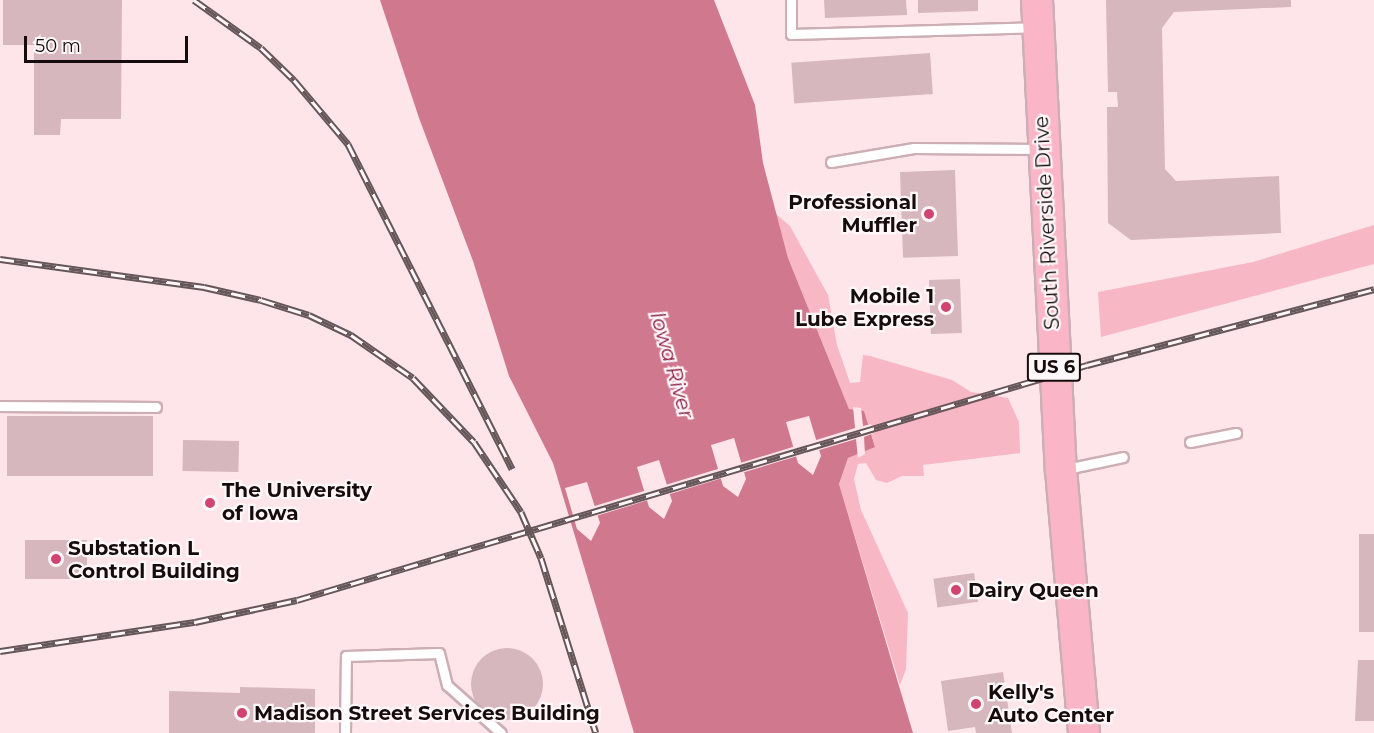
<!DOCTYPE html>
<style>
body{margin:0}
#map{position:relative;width:1374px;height:733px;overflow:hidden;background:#fee5ea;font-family:Montserrat,sans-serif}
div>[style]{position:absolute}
.green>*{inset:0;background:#f8b7c5}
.water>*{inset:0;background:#d0788e}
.pier>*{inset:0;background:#fee5ea;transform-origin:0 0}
.building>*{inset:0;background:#d5b7bd;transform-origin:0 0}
.round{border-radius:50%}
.roads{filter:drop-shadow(2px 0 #ccaeb4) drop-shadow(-2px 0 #ccaeb4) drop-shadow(0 2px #ccaeb4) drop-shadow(0 -2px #ccaeb4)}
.lane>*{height:9px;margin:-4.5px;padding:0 4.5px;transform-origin:4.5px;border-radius:4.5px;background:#fff}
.primary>*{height:30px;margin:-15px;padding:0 15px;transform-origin:15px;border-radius:15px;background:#fab5c7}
.rail>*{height:7px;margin-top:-3.5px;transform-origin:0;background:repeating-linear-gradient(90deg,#fef7f9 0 14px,#655659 0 28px);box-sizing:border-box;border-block:2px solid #655659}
.dots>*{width:16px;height:16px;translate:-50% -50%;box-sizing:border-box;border:3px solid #fef7f9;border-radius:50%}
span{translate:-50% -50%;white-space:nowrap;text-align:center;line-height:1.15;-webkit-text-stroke:4.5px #fef7f9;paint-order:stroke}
.shield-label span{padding:2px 4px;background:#fef7f9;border:2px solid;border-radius:4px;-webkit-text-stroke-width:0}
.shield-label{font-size:18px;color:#160c0e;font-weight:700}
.poi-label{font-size:20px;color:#160c0e;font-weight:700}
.right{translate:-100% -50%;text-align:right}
.left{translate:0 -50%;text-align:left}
.street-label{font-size:20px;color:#160c0e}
.water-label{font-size:21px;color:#8b2247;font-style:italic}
.scale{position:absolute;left:24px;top:36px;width:164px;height:27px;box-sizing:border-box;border:3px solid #160c0e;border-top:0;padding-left:8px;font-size:18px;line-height:21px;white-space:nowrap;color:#160c0e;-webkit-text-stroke:4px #fef7f9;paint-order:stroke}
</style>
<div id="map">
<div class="green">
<div style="clip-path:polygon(776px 214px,790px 226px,828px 295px,837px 345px,850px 383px,860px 382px,863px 355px,870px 356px,952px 380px,971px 392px,1008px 398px,1019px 422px,1020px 453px,923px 465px,924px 476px,902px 476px,887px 483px,876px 480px,866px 463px,858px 464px,854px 479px,861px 510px,908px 613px,906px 669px,900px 685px,839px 484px,848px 458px,875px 446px,864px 412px,849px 409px,788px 258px)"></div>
<div style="clip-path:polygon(1374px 225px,1374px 264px,1101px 337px,1098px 292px,1253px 262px)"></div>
</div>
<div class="water">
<div style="clip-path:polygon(evenodd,380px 0,714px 0,755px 105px,763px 163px,788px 258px,849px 409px,864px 411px,875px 447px,848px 458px,839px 484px,913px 733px,634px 733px,553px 463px,509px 376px,473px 261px,419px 118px,380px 0,809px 416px,821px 456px,813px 475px,798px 463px,786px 422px,809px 416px,380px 0,734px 438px,746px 479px,738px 497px,723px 486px,711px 445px,734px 438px,380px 0,659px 460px,672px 501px,664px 519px,649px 507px,637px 467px,659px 460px,380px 0,587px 482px,600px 523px,591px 541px,577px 529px,565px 488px,587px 482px)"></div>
</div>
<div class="pier">
<div style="clip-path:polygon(853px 407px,861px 408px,863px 426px,871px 424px,874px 433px,864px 437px,865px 454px,858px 458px,856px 439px,816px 451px,813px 441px,855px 428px)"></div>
<div style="left:796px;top:446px;width:10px;height:60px;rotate:73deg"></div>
<div style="left:721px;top:468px;width:10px;height:59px;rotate:73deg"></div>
<div style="left:647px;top:490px;width:10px;height:58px;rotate:73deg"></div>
</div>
<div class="building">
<div style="clip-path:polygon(3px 0,122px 0,121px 119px,61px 119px,60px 135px,34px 135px,34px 45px,3px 45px)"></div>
<div style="clip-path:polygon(824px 0,906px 0,907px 15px,825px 18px)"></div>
<div style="clip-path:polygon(918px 0,978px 0,978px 11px,918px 13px)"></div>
<div style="clip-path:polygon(1106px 0,1291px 0,1291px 7px,1174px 12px,1162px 28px,1165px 169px,1176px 181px,1279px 176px,1281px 233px,1131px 240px,1108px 223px,1107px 107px,1118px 107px,1117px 92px,1108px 92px)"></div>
<div style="left:930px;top:53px;width:41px;height:139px;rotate:86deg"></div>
<div style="left:955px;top:170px;width:86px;height:55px;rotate:88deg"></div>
<div style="left:960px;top:279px;width:54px;height:31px;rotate:88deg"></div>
<div style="left:7px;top:416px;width:146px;height:60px"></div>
<div style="left:183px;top:440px;width:56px;height:31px;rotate:1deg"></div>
<div style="left:1359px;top:534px;width:15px;height:98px"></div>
<div style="left:25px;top:540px;width:62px;height:39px"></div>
<div style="left:974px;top:573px;width:29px;height:41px;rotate:82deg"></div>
<div class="round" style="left:471px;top:648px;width:72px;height:72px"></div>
<div style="clip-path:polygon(1358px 660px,1374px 660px,1374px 721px,1355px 721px)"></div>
<div style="clip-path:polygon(1003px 672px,1012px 733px,976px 733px,975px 727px,948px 731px,941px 681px)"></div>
<div style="clip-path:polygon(240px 687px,315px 689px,315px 733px,169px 733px,169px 691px,240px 693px)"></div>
</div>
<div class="roads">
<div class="lane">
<div style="left:791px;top:0;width:34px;rotate:90deg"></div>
<div style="left:791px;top:34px;width:245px;rotate:-1.6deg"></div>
<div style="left:831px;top:162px;width:84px;rotate:-9.6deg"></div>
<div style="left:914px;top:148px;width:126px;rotate:0.5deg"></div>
<div style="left:0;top:406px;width:156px;rotate:0.4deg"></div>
<div style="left:1190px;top:442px;width:47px;rotate:-11.1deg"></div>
<div style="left:1066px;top:469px;width:58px;rotate:-11.9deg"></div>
<div style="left:345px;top:733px;width:77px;rotate:-89.3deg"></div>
<div style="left:346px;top:656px;width:93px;rotate:-1.8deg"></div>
<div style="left:439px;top:653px;width:33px;rotate:76deg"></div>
<div style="left:447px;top:685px;width:72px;rotate:41.6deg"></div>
</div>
<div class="primary">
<div style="left:1037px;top:0;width:471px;rotate:87.1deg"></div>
<div style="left:1061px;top:470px;width:264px;rotate:85deg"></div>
</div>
</div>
<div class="rail">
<div style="left:194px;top:0;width:82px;rotate:35.6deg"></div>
<div style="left:261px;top:48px;width:46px;rotate:44.1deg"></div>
<div style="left:294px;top:80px;width:84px;rotate:49.8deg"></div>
<div style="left:348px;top:144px;width:364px;rotate:63.2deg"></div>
<div style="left:0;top:259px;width:206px;rotate:7.8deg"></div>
<div style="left:204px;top:287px;width:58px;rotate:12.8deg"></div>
<div style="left:261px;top:300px;width:50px;rotate:17.4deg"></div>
<div style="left:309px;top:315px;width:47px;rotate:25.5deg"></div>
<div style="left:351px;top:335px;width:75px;rotate:34.7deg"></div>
<div style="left:413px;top:378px;width:88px;rotate:46.4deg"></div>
<div style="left:474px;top:442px;width:84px;rotate:56.1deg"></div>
<div style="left:521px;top:512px;width:50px;rotate:66.5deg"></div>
<div style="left:541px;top:558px;width:183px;rotate:72.6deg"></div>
<div style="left:0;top:651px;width:197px;rotate:-8.5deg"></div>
<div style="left:195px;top:622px;width:104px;rotate:-12.2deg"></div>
<div style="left:297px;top:600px;width:824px;rotate:-16.57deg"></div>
<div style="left:1087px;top:365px;width:297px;rotate:-14.8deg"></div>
</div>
<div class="dots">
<div style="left:929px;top:214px;background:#d14472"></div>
<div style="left:946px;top:307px;background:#d14472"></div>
<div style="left:210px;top:503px;background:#d14472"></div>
<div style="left:56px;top:559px;background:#d14472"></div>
<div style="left:956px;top:590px;background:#d14472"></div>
<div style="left:976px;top:704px;background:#d14472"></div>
<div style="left:242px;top:713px;background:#d14472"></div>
</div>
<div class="shield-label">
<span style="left:1054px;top:367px">US 6</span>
</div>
<div class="poi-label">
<span class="right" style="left:917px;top:214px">Professional<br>Muffler</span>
<span class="right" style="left:934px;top:308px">Mobile 1<br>Lube Express</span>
<span class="left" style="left:222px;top:502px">The University<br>of Iowa</span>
<span class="left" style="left:68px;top:560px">Substation L<br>Control Building</span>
<span class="left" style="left:968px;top:590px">Dairy Queen</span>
<span class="left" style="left:988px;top:704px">Kelly's<br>Auto Center</span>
<span class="left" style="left:254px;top:713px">Madison Street Services Building</span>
</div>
<div class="street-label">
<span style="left:1047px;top:223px;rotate:-93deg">South Riverside Drive</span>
</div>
<div class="water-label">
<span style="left:672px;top:365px;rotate:74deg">Iowa River</span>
</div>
<div class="scale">50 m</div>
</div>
